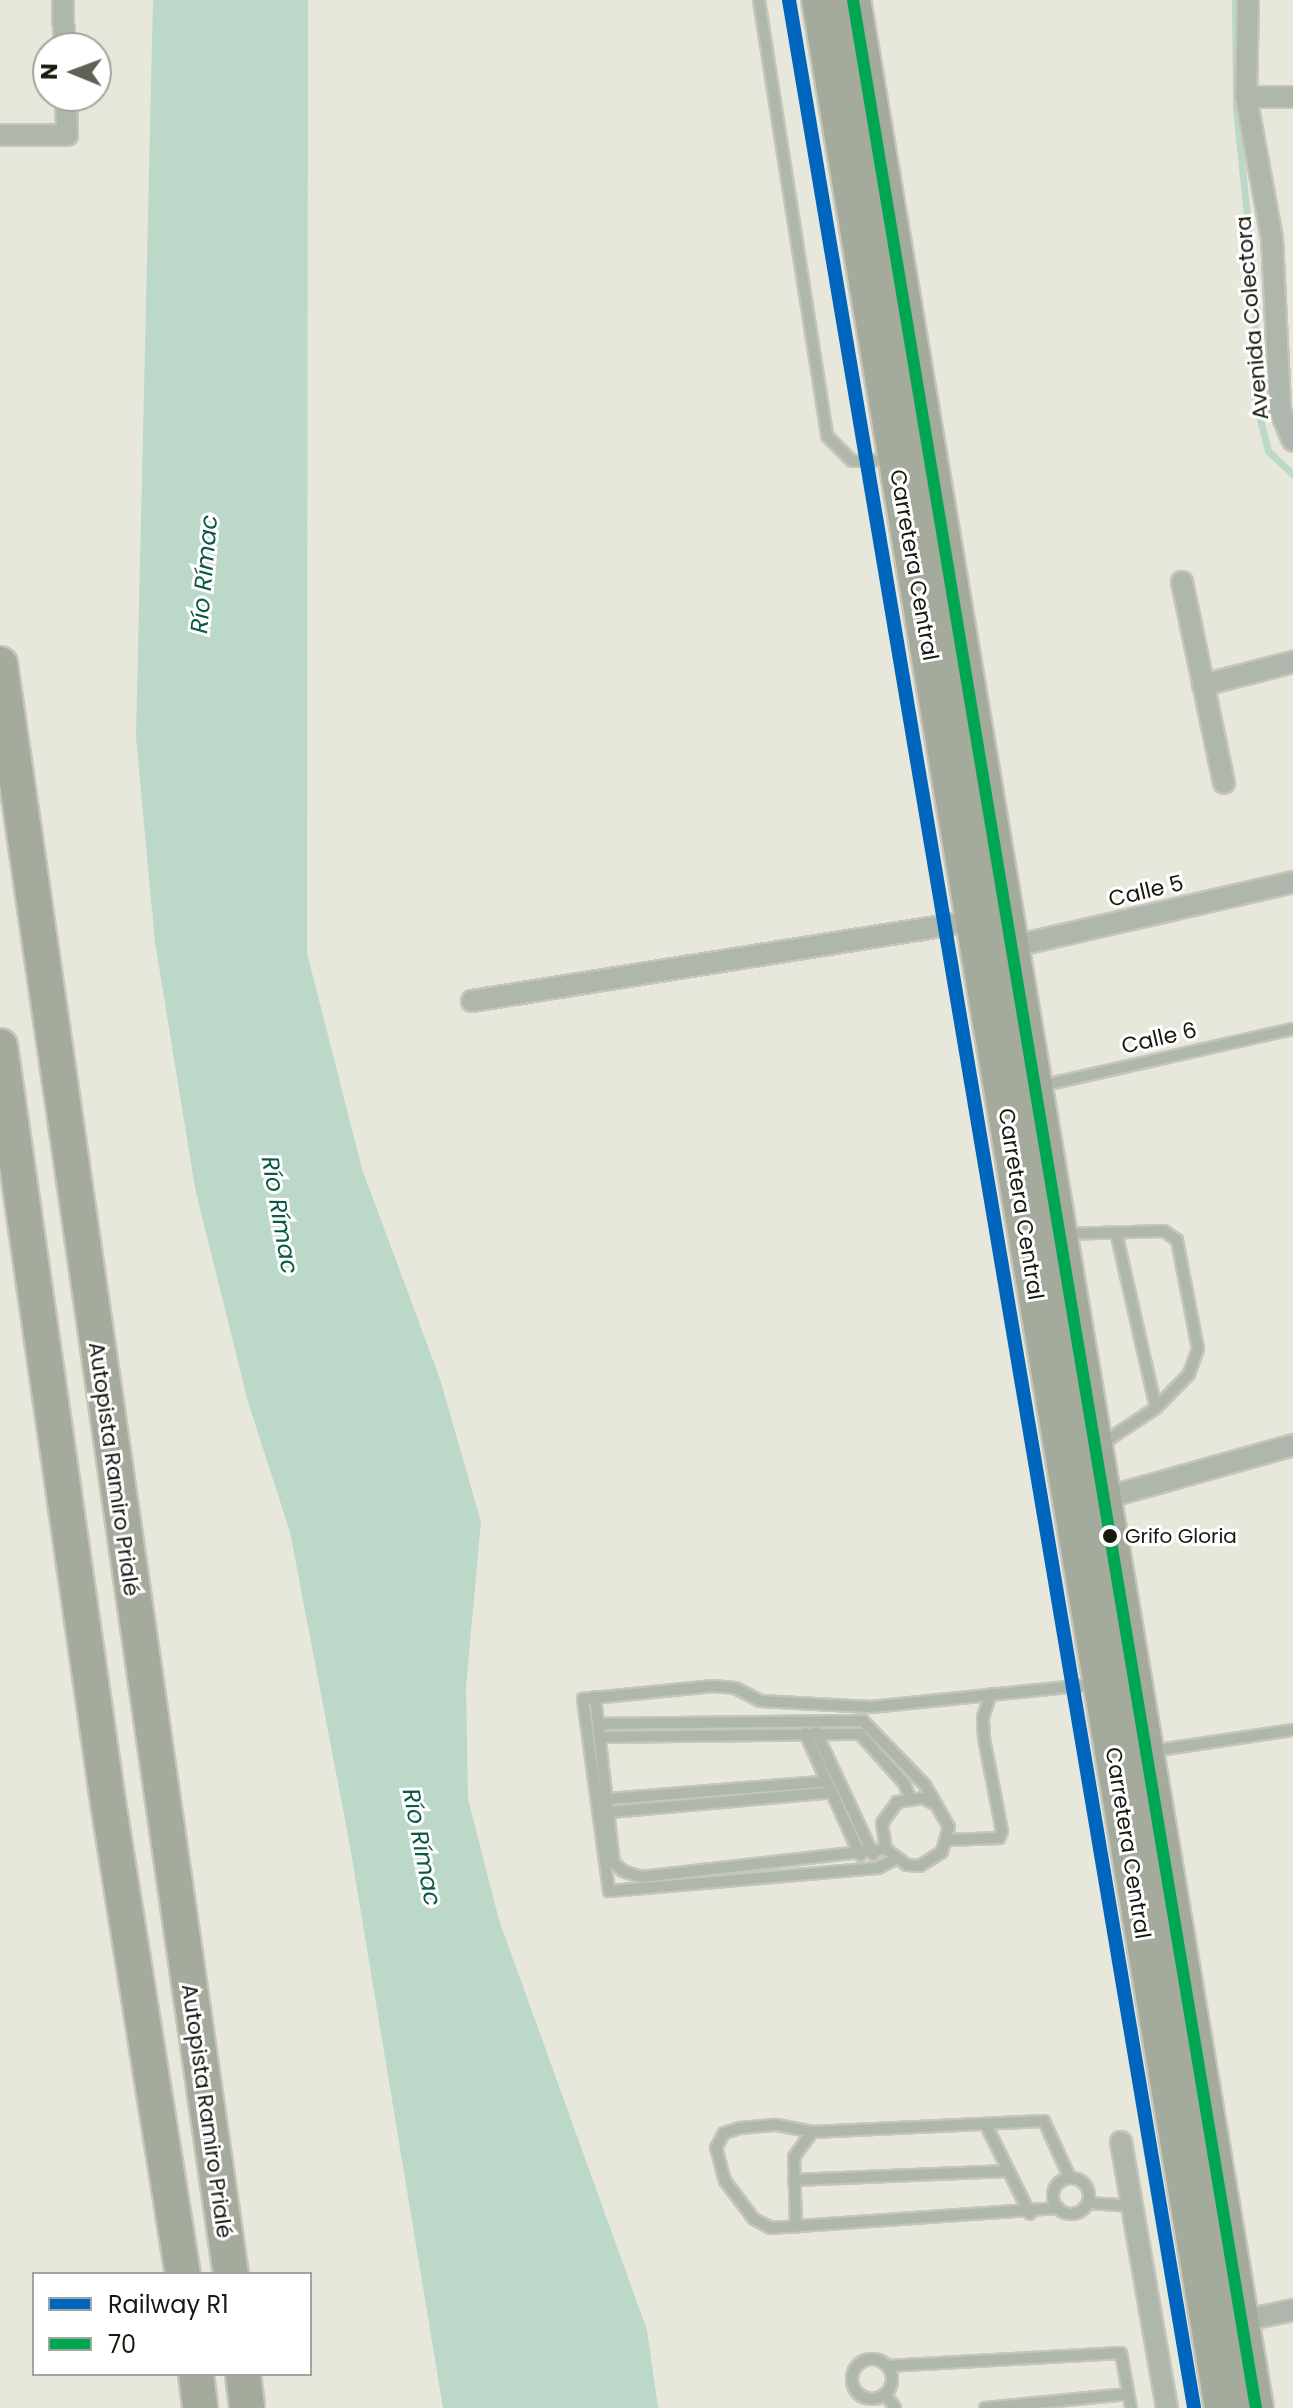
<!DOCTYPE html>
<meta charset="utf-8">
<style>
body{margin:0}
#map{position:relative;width:1293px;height:2408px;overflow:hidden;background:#e8e7db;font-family:Poppins,sans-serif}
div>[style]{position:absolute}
.water>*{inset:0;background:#bbd8c9}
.stream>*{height:7px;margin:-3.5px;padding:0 3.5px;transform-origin:3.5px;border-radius:3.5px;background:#bbd8c9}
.roads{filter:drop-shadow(2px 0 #c6c5bb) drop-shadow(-2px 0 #c6c5bb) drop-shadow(0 2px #c6c5bb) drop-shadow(0 -2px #c6c5bb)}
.service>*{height:10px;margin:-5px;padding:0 5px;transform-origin:5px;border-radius:5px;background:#afb6ab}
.service>.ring{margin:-5px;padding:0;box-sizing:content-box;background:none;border:10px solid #afb6ab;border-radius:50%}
.minor>*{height:20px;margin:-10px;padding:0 10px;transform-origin:10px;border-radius:10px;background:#afb6ab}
.trunk>*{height:34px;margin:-17px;padding:0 17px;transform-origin:17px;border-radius:17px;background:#a4aa9c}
.bus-1>*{height:12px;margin:-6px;padding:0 6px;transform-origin:6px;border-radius:6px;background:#00a651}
.rail-1>*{height:14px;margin:-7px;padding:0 7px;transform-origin:7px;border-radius:7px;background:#0065bd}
.dots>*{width:22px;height:22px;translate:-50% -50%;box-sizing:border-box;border:4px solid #fff;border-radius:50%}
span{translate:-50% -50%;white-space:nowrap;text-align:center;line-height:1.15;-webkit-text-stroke:6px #fff;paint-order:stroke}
.bus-label{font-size:20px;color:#18180f}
.left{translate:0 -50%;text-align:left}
.street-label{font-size:22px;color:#18180f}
.water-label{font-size:24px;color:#0b5a45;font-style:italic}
.legend{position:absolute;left:32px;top:2272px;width:280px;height:104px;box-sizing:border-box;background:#fff;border:2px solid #a3a39f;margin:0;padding:10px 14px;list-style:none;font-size:24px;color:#18180f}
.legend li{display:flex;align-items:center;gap:16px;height:40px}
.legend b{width:40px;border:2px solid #a3a39f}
.north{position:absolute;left:32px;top:32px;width:80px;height:80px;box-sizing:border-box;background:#fff;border:2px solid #a3a39f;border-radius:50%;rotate:271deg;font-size:22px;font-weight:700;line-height:32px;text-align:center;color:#18180f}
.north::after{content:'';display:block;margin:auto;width:28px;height:36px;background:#616056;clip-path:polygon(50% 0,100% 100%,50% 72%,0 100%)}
</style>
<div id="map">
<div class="water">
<div style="clip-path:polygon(153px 0,308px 0,307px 953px,362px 1169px,440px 1379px,481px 1522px,466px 1687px,468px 1799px,499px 1920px,647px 2330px,658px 2408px,443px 2408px,350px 1846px,290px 1532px,248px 1402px,195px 1188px,155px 942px,136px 737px)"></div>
</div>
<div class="stream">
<div style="left:1235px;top:0;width:109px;rotate:89.5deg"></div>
<div style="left:1236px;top:109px;width:193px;rotate:84.1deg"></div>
<div style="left:1256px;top:301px;width:90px;rotate:91.9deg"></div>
<div style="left:1253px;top:391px;width:62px;rotate:76deg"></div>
<div style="left:1268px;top:451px;width:34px;rotate:43deg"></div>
</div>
<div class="roads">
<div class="service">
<div style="left:759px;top:0;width:441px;rotate:81.1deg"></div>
<div style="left:827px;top:436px;width:35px;rotate:45deg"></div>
<div style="left:852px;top:461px;width:41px;rotate:-1.4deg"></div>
<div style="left:1040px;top:1086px;width:259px;rotate:-12.7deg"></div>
<div style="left:1116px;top:1232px;width:180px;rotate:77.2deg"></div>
<div style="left:1064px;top:1234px;width:100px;rotate:-1.7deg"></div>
<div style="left:1164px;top:1231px;width:16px;rotate:35deg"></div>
<div style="left:1177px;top:1240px;width:111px;rotate:79.1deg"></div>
<div style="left:1198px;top:1349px;width:27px;rotate:110deg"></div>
<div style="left:1189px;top:1374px;width:47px;rotate:134.1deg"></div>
<div style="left:1156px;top:1408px;width:67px;rotate:146.5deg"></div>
<div style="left:595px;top:1697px;width:167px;rotate:83.5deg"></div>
<div style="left:614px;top:1863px;width:12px;rotate:42deg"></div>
<div style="left:623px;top:1871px;width:20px;rotate:18deg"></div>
<div style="left:642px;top:1877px;width:246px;rotate:-6.5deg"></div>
<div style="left:599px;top:1724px;width:264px;rotate:-0.7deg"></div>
<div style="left:863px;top:1721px;width:89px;rotate:45.9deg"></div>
<div style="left:925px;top:1785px;width:48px;rotate:60.3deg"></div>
<div style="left:949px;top:1827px;width:26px;rotate:106deg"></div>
<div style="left:942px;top:1852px;width:26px;rotate:148deg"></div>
<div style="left:920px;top:1866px;width:13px;rotate:-176deg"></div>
<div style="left:907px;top:1865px;width:26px;rotate:-143deg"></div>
<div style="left:886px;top:1849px;width:26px;rotate:-99deg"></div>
<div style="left:882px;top:1823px;width:26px;rotate:-54deg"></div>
<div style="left:897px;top:1802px;width:26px;rotate:-9deg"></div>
<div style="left:923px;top:1798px;width:13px;rotate:27deg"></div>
<div style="left:816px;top:1732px;width:135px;rotate:65deg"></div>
<div style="left:805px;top:1733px;width:134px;rotate:65.7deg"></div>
<div style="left:600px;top:1737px;width:260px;rotate:-0.7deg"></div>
<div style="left:860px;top:1734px;width:66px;rotate:48.1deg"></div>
<div style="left:904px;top:1783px;width:16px;rotate:68deg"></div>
<div style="left:1152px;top:1751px;width:143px;rotate:-8.5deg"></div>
<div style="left:608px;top:1799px;width:213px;rotate:-4.6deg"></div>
<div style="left:820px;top:1782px;width:7px;rotate:-45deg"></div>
<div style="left:610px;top:1812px;width:223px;rotate:-5.1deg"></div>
<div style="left:948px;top:1840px;width:51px;rotate:-2.2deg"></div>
<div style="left:999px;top:1838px;width:8px;rotate:-67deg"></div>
<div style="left:1002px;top:1831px;width:95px;rotate:-101deg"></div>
<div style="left:984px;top:1738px;width:21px;rotate:-93deg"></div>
<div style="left:983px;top:1717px;width:24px;rotate:-71deg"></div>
<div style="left:895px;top:1859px;width:19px;rotate:152deg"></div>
<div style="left:878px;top:1868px;width:270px;rotate:175.1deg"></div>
<div style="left:609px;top:1891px;width:194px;rotate:-97.7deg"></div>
<div style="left:583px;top:1699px;width:131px;rotate:-5.7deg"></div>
<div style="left:713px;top:1686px;width:22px;rotate:5deg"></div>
<div style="left:735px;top:1688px;width:28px;rotate:27deg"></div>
<div style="left:760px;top:1701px;width:111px;rotate:3.1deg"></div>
<div style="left:871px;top:1707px;width:226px;rotate:-5.8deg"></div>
<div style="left:986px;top:2125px;width:99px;rotate:63.7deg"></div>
<div class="ring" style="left:1053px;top:2178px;width:26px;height:26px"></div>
<div style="left:794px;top:2180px;width:214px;rotate:-2.4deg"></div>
<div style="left:1088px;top:2203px;width:44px;rotate:3.9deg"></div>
<div style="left:1058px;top:2208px;width:288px;rotate:176deg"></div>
<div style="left:771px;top:2228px;width:19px;rotate:-152deg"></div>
<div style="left:754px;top:2219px;width:48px;rotate:-127.3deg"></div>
<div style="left:725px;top:2181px;width:34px;rotate:-105deg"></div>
<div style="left:716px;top:2148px;width:17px;rotate:-62deg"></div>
<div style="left:724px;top:2133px;width:17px;rotate:-17deg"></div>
<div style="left:740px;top:2128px;width:37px;rotate:-5deg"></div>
<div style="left:777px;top:2125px;width:36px;rotate:11deg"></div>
<div style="left:812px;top:2132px;width:232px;rotate:-2.7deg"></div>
<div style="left:1044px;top:2121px;width:63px;rotate:65.5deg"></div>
<div style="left:796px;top:2227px;width:70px;rotate:-91.6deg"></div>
<div style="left:794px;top:2157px;width:31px;rotate:-54deg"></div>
<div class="ring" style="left:852px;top:2359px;width:30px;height:30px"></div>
<div style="left:887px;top:2366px;width:234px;rotate:-3.2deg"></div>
<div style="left:1121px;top:2353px;width:56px;rotate:79.7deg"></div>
<div style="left:885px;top:2394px;width:17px;rotate:54deg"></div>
<div style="left:985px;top:2408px;width:144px;rotate:-5.6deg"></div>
</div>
<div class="minor">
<div style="left:63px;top:0;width:48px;rotate:88.8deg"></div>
<div style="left:1248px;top:0;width:97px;rotate:91.2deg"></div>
<div style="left:1246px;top:97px;width:143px;rotate:79.6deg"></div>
<div style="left:1272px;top:238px;width:172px;rotate:87.3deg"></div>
<div style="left:1280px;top:410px;width:33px;rotate:67deg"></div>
<div style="left:1246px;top:97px;width:47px"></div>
<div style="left:0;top:135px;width:67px"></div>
<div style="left:67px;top:135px;width:39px;rotate:-91deg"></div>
<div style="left:1182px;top:582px;width:205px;rotate:78.2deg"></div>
<div style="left:1203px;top:685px;width:93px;rotate:-14.3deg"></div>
<div style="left:1010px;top:947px;width:290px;rotate:-12.9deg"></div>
<div style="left:472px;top:1001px;width:507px;rotate:-9.07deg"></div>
<div style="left:1094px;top:1501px;width:207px;rotate:-15.7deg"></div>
<div style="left:1121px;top:2142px;width:270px;rotate:80.2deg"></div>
<div style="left:1241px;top:2321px;width:53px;rotate:-11.9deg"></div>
</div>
<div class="trunk">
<div style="left:819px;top:0;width:2441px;rotate:80.5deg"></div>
<div style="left:853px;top:0;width:2441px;rotate:80.5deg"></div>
<div style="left:0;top:664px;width:1626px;rotate:81.84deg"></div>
<div style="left:0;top:1046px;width:764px;rotate:81.87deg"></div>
<div style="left:108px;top:1802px;width:478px;rotate:81deg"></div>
<div style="left:196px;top:2374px;width:34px;rotate:83deg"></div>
<div style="left:243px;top:2374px;width:34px;rotate:83deg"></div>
</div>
</div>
<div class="bus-1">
<div style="left:853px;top:0;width:2441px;rotate:80.5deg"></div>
</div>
<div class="rail-1">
<div style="left:789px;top:0;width:2442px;rotate:80.45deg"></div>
</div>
<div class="dots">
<div style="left:1110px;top:1536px;background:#18180f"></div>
</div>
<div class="bus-label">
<span class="left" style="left:1125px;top:1536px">Grifo Gloria</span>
</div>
<div class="street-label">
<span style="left:1252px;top:318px;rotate:-95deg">Avenida Colectora</span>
<span style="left:914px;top:565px;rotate:80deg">Carretera Central</span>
<span style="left:1146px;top:891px;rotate:-13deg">Calle 5</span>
<span style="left:1159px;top:1038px;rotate:-13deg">Calle 6</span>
<span style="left:1021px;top:1204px;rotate:81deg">Carretera Central</span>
<span style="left:114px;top:1469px;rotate:82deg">Autopista Ramiro Prialé</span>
<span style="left:1128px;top:1843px;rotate:81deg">Carretera Central</span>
<span style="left:207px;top:2111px;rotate:82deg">Autopista Ramiro Prialé</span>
</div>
<div class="water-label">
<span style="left:204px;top:574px;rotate:-85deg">Río Rímac</span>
<span style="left:280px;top:1215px;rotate:80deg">Río Rímac</span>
<span style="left:422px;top:1847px;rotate:79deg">Río Rímac</span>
</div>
<ul class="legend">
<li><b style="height:10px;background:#0065bd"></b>Railway R1</li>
<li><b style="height:10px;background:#00a651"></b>70</li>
</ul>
<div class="north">N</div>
</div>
